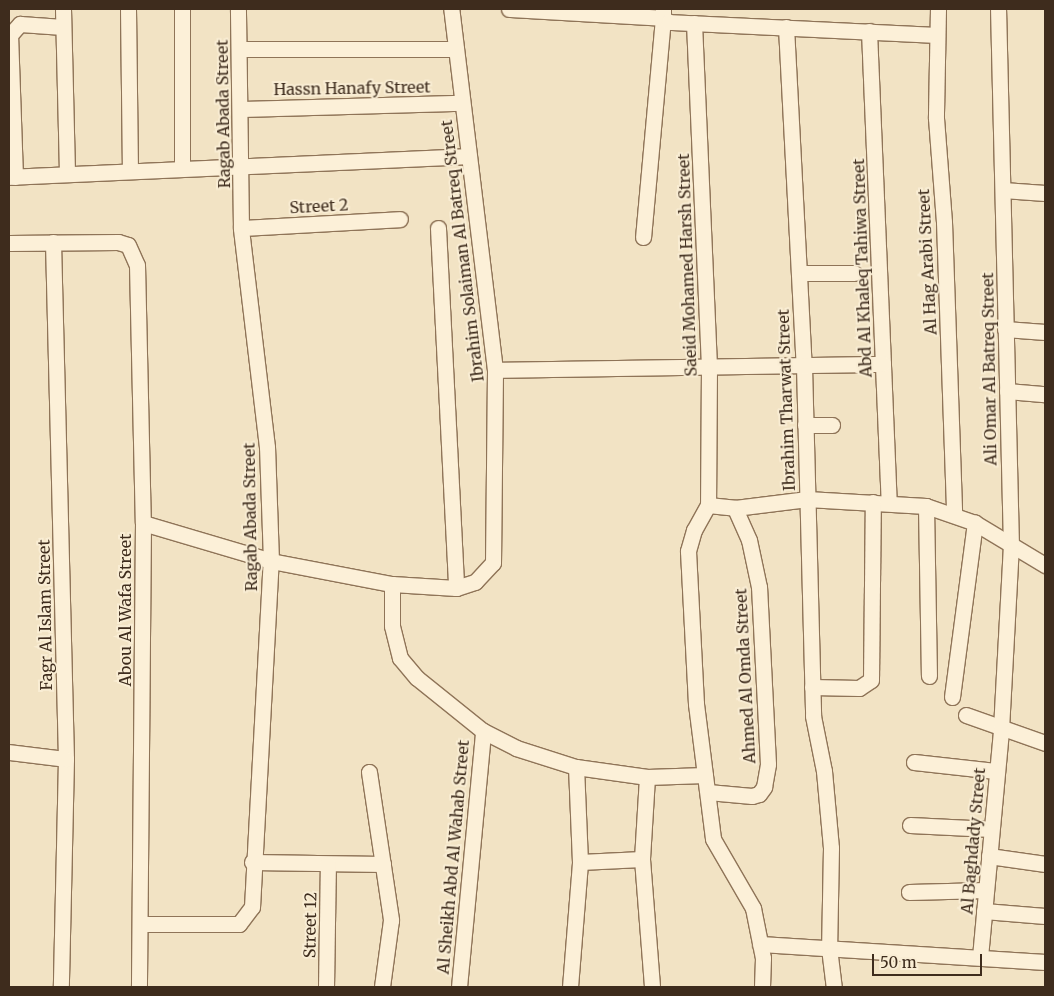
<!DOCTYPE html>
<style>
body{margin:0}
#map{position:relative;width:1054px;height:996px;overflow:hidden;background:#f2e3c4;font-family:Merriweather,serif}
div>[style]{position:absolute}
.roads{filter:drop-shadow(1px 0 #8f7458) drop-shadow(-1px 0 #8f7458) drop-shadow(0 1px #8f7458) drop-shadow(0 -1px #8f7458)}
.minor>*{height:15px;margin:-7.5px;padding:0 7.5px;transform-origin:7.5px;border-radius:7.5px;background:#fcf0d8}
span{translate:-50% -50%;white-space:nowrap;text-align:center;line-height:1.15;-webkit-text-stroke:4px #f9edd4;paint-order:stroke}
.street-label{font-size:16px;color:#3e2c1d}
.frame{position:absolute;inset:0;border:10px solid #3e2c1d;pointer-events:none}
.scale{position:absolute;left:872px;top:954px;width:110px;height:22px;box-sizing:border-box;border:2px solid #3e2c1d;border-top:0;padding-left:6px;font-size:15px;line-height:18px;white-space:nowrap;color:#3e2c1d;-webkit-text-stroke:4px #f9edd4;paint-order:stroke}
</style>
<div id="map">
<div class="roads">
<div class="minor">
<div style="left:63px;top:9px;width:164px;rotate:88.6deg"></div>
<div style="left:128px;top:9px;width:161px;rotate:89.3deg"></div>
<div style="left:182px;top:9px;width:159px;rotate:90deg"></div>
<div style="left:509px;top:9px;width:154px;rotate:3.3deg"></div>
<div style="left:663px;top:18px;width:220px;rotate:95.2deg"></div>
<div style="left:663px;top:9px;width:9px;rotate:90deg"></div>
<div style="left:663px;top:18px;width:7px;rotate:34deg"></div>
<div style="left:669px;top:22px;width:266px;rotate:2.8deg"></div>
<div style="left:938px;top:9px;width:109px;rotate:91.1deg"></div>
<div style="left:936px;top:118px;width:104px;rotate:85.6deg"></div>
<div style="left:944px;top:222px;width:291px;rotate:88deg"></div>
<div style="left:694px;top:23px;width:344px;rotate:87.5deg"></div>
<div style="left:709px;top:367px;width:138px;rotate:90.4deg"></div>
<div style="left:708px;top:505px;width:29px;rotate:119deg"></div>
<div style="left:694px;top:530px;width:22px;rotate:106deg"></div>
<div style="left:688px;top:551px;width:153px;rotate:87deg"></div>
<div style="left:696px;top:704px;width:136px;rotate:82.8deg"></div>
<div style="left:713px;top:839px;width:80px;rotate:59.9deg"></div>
<div style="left:753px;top:908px;width:51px;rotate:78.7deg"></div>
<div style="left:763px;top:958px;width:29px;rotate:92deg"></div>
<div style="left:786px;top:27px;width:339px;rotate:87deg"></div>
<div style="left:804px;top:366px;width:350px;rotate:88.5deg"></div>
<div style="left:813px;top:716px;width:56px;rotate:78.7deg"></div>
<div style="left:824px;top:771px;width:77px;rotate:84.8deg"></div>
<div style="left:831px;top:848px;width:100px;rotate:91.1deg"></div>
<div style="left:829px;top:948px;width:39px;rotate:83deg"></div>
<div style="left:869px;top:31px;width:472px;rotate:87.6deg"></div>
<div style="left:240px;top:49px;width:216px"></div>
<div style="left:242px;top:109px;width:220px;rotate:-1.6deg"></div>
<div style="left:9px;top:177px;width:460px;rotate:-2.6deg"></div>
<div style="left:15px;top:177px;width:142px;rotate:-92deg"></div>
<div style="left:10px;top:35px;width:15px;rotate:-48deg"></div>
<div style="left:20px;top:24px;width:43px;rotate:4deg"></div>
<div style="left:1003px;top:190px;width:42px;rotate:4.1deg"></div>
<div style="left:241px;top:228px;width:159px;rotate:-3.2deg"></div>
<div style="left:438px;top:228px;width:360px;rotate:87.1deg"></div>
<div style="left:53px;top:242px;width:517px;rotate:88.56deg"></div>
<div style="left:66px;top:759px;width:228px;rotate:91.3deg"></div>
<div style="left:9px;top:243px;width:109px;rotate:-0.5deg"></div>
<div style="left:118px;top:242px;width:10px;rotate:17deg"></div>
<div style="left:128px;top:245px;width:22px;rotate:66deg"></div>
<div style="left:137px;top:265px;width:258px;rotate:88.7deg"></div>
<div style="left:143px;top:523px;width:464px;rotate:90.5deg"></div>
<div style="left:799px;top:273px;width:55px"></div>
<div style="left:1005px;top:329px;width:40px;rotate:4.3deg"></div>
<div style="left:495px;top:370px;width:388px;rotate:-0.9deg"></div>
<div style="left:1007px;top:391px;width:38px;rotate:5deg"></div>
<div style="left:805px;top:425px;width:27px"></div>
<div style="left:708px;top:505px;width:27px;rotate:6deg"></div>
<div style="left:735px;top:508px;width:73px;rotate:-7.1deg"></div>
<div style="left:807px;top:499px;width:119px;rotate:3.4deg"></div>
<div style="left:926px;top:506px;width:52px;rotate:19.1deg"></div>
<div style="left:975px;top:523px;width:82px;rotate:31deg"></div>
<div style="left:926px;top:506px;width:170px;rotate:89deg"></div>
<div style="left:143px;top:523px;width:134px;rotate:16.5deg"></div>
<div style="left:271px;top:561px;width:123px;rotate:10.8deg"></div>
<div style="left:392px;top:584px;width:64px;rotate:3.6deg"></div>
<div style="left:456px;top:588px;width:20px;rotate:-18deg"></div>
<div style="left:475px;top:582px;width:26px;rotate:-47deg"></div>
<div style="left:493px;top:563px;width:193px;rotate:-89.4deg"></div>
<div style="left:495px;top:370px;width:364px;rotate:-96.9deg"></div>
<div style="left:392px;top:584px;width:42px;rotate:90deg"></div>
<div style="left:392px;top:626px;width:33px;rotate:76deg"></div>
<div style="left:400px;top:658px;width:26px;rotate:50deg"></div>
<div style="left:417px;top:678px;width:85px;rotate:38.8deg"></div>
<div style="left:483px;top:731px;width:37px;rotate:27deg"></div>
<div style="left:516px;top:748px;width:63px;rotate:17.6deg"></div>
<div style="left:576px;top:767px;width:72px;rotate:8deg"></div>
<div style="left:647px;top:777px;width:58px;rotate:-2deg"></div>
<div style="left:812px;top:687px;width:47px;rotate:1.2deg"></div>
<div style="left:859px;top:688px;width:14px;rotate:-34deg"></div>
<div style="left:871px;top:680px;width:178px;rotate:-89.4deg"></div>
<div style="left:952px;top:697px;width:176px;rotate:-82.5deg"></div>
<div style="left:966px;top:715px;width:84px;rotate:19.5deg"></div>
<div style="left:9px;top:752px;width:57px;rotate:7deg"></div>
<div style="left:914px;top:762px;width:82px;rotate:6.3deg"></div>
<div style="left:369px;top:772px;width:150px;rotate:81.5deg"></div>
<div style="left:391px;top:920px;width:68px;rotate:97.7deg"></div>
<div style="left:647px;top:777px;width:82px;rotate:93.5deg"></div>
<div style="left:642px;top:859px;width:128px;rotate:85.5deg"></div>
<div style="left:708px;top:792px;width:44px;rotate:5.2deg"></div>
<div style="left:752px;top:796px;width:7px;rotate:-16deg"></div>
<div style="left:759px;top:794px;width:9px;rotate:-54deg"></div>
<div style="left:764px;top:787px;width:23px;rotate:-80deg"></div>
<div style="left:768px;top:764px;width:177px;rotate:-92.9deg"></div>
<div style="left:759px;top:587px;width:48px;rotate:-102deg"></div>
<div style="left:749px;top:540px;width:35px;rotate:-114deg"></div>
<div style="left:910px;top:825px;width:81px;rotate:2.8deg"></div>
<div style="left:989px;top:856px;width:57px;rotate:8.1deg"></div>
<div style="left:252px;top:862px;width:131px;rotate:0.9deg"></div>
<div style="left:580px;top:862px;width:62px;rotate:-2.8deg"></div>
<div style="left:909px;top:892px;width:77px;rotate:-1.5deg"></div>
<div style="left:984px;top:911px;width:61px;rotate:4.7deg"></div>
<div style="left:142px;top:924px;width:97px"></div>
<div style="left:239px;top:924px;width:21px;rotate:-53deg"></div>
<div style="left:252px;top:907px;width:347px;rotate:-86.9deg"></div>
<div style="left:271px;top:561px;width:114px;rotate:-92deg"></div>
<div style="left:267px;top:447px;width:221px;rotate:-96.8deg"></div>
<div style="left:241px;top:228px;width:219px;rotate:-90.8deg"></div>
<div style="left:760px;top:944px;width:286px;rotate:3.6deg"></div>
<div style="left:980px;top:957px;width:229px;rotate:-84.7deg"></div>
<div style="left:1001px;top:729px;width:182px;rotate:-86.9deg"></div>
<div style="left:1011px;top:547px;width:538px;rotate:-91.38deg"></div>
<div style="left:326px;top:987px;width:123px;rotate:-89.1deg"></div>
<div style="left:459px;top:987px;width:257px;rotate:-84.6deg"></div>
<div style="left:570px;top:987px;width:125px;rotate:-85.4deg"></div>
<div style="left:580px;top:862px;width:95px;rotate:-92.4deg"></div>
</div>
</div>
<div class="street-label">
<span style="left:352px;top:88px;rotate:-1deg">Hassn Hanafy Street</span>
<span style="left:223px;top:114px;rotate:-91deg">Ragab Abada Street</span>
<span style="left:319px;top:206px;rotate:-3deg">Street 2</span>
<span style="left:462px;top:251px;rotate:-97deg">Ibrahim Solaiman Al Batreq Street</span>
<span style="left:927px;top:262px;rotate:-93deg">Al Hag Arabi Street</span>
<span style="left:687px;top:265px;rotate:-92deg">Saeid Mohamed Harsh Street</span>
<span style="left:862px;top:268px;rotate:-92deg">Abd Al Khaleq Tahiwa Street</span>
<span style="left:989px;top:369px;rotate:-91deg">Ali Omar Al Batreq Street</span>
<span style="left:786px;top:400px;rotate:-92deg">Ibrahim Tharwat Street</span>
<span style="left:250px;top:517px;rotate:-91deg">Ragab Abada Street</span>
<span style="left:125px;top:610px;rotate:-90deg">Abou Al Wafa Street</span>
<span style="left:45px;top:615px;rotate:-91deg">Fagr Al Islam Street</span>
<span style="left:745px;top:676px;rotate:-93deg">Ahmed Al Omda Street</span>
<span style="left:973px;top:841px;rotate:-85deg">Al Baghdady Street</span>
<span style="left:453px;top:857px;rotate:-85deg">Al Sheikh Abd Al Wahab Street</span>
<span style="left:310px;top:925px;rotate:-89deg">Street 12</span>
</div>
<div class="frame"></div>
<div class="scale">50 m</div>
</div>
